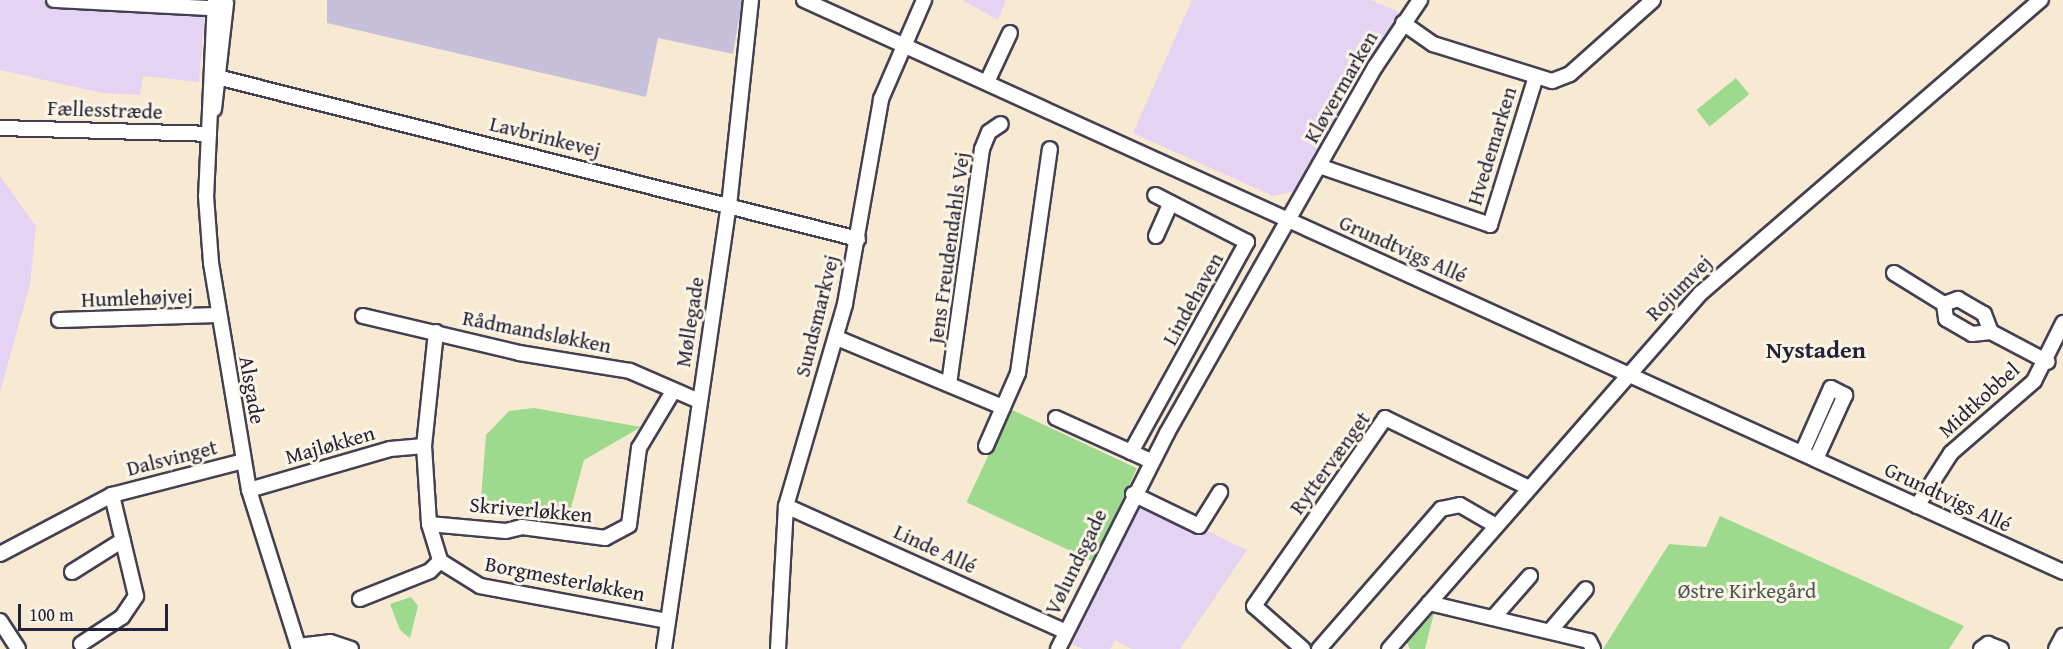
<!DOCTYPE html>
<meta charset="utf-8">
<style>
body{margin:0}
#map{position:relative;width:2063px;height:649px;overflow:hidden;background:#f8e9d2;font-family:"Gentium Book Plus",serif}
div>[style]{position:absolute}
.built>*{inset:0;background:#e4d3f2}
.industrial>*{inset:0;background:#c6c0da}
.green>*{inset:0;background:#9eda8e;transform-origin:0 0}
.roads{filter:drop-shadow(2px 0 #424052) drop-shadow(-2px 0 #424052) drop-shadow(0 2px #424052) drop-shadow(0 -2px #424052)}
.minor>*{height:14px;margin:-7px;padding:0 7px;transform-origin:7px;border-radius:7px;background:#fff}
span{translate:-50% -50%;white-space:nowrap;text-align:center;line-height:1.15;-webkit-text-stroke:6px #fcf5e5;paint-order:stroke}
.street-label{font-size:21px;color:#22223b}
.park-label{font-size:21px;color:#475954}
.quarter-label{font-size:24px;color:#22223b;font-weight:700}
.scale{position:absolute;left:18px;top:604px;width:150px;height:27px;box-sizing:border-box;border:3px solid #22223b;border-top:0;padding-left:8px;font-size:18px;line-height:21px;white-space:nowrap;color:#22223b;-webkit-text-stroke:4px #fcf5e5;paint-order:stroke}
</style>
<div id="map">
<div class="built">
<div style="clip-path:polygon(0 0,206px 0,199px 82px,143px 76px,140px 95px,102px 93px,0 70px)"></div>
<div style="clip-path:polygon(962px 0,1006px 0,998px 20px)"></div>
<div style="clip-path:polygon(1192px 0,1371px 0,1401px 13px,1295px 191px,1273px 196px,1133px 133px)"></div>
<div style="clip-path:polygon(0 176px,36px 226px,30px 284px,0 392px)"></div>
<div style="clip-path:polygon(1140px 503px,1195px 528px,1192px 533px,1199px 536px,1203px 529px,1247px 550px,1180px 649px,1132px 649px,1115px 640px,1110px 649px,1083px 649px,1072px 644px)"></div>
</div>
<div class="industrial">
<div style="clip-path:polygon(327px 0,761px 0,739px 18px,733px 54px,658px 38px,646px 97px,327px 23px)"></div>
</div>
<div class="green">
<div style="left:1736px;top:78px;width:21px;height:51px;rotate:51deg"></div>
<div style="clip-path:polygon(534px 408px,641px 427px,584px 460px,568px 519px,518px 512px,512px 518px,480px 511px,486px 435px,509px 411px)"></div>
<div style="left:1010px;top:409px;width:140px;height:103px;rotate:25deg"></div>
<div style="clip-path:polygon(1720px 516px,1964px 626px,1949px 649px,1603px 649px,1669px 544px,1706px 547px)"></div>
<div style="clip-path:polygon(411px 597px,418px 606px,410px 638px,400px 630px,390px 604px)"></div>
<div style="clip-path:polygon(1434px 613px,1425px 649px,1410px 649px,1407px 643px)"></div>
</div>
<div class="roads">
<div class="minor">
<div style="left:54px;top:0;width:171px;rotate:3deg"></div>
<div style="left:215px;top:0;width:196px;rotate:92.6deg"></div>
<div style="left:206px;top:196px;width:67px;rotate:85.7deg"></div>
<div style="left:211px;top:263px;width:230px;rotate:80.5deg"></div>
<div style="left:249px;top:490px;width:167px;rotate:72.5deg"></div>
<div style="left:804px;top:0;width:1383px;rotate:24.43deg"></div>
<div style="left:1403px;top:23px;width:37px;rotate:35deg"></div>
<div style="left:1433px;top:44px;width:125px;rotate:17.3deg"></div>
<div style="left:1552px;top:81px;width:19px;rotate:-21deg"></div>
<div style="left:1570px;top:74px;width:111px;rotate:-41.7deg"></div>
<div style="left:221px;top:78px;width:657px;rotate:14.18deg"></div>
<div style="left:987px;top:82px;width:54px;rotate:-64.9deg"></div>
<div style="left:214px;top:109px;width:107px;rotate:-83.5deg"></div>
<div style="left:0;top:128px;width:209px;rotate:1.6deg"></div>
<div style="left:1319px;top:166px;width:181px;rotate:19deg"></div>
<div style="left:1490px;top:225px;width:152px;rotate:-72.8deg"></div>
<div style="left:1156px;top:236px;width:36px;rotate:-66deg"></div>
<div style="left:1894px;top:273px;width:59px;rotate:31.8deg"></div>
<div style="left:1944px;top:304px;width:15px;rotate:82deg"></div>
<div style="left:1946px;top:319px;width:30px;rotate:30deg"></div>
<div style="left:1972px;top:334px;width:19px;rotate:-6deg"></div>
<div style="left:1991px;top:332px;width:64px;rotate:27.8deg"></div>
<div style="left:1944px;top:304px;width:15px;rotate:-20deg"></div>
<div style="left:1958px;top:299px;width:30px;rotate:30deg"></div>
<div style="left:1984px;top:314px;width:19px;rotate:69deg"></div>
<div style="left:363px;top:316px;width:160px;rotate:13.3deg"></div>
<div style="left:519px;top:353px;width:112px;rotate:9.2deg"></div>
<div style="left:630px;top:371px;width:75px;rotate:23.5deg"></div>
<div style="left:59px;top:320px;width:159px;rotate:-1.8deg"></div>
<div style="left:436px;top:332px;width:115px;rotate:96deg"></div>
<div style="left:424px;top:446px;width:78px;rotate:86.3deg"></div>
<div style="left:429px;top:524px;width:39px;rotate:73deg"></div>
<div style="left:440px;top:561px;width:47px;rotate:32deg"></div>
<div style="left:480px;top:586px;width:190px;rotate:10.6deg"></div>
<div style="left:837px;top:338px;width:180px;rotate:22.6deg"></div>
<div style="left:949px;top:384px;width:237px;rotate:-82deg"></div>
<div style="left:982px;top:149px;width:18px;rotate:-68deg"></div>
<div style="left:989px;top:132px;width:14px;rotate:-34deg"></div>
<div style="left:1056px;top:418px;width:104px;rotate:24.4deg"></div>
<div style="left:986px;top:446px;width:80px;rotate:-66.3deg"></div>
<div style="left:1018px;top:373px;width:226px;rotate:-81.9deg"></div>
<div style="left:1131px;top:452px;width:240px;rotate:-61.1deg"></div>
<div style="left:1247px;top:242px;width:103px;rotate:-152.9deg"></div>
<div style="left:1802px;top:453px;width:71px;rotate:-66deg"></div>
<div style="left:1831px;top:388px;width:16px;rotate:27deg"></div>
<div style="left:1845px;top:395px;width:70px;rotate:114.4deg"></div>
<div style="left:249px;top:490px;width:147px;rotate:-16.2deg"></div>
<div style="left:390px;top:449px;width:34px;rotate:-5deg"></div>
<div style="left:1133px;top:494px;width:73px;rotate:25.9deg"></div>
<div style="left:1199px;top:526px;width:40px;rotate:-58deg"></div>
<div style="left:786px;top:506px;width:307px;rotate:24.2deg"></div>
<div style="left:1917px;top:506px;width:63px;rotate:-57.3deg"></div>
<div style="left:1951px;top:453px;width:110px;rotate:-40.9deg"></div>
<div style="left:2034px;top:381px;width:65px;rotate:-63.4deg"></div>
<div style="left:429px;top:524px;width:77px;rotate:5.2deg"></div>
<div style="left:506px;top:531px;width:16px;rotate:-14deg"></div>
<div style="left:522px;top:527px;width:84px;rotate:7.5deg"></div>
<div style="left:605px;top:538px;width:27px;rotate:-28deg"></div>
<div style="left:629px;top:525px;width:78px;rotate:-82.6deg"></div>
<div style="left:639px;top:448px;width:64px;rotate:-59deg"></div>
<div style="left:0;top:554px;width:127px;rotate:-27.8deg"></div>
<div style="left:112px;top:495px;width:135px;rotate:-14.5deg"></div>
<div style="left:72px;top:572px;width:60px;rotate:-32.1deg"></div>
<div style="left:360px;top:599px;width:75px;rotate:-21.8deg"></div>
<div style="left:430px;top:571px;width:14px;rotate:-45deg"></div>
<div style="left:1429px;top:603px;width:164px;rotate:13.4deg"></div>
<div style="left:1589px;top:641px;width:9px;rotate:63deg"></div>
<div style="left:1493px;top:618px;width:56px;rotate:-48.6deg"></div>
<div style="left:0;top:621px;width:33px;rotate:57deg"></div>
<div style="left:1550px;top:631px;width:55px;rotate:-49.4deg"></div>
<div style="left:81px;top:644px;width:49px;rotate:-33.4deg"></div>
<div style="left:122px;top:617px;width:25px;rotate:-56deg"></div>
<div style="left:136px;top:596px;width:104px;rotate:-103.4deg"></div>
<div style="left:298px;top:646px;width:32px;rotate:-7deg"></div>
<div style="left:330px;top:642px;width:22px;rotate:18deg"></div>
<div style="left:664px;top:649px;width:448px;rotate:-81.7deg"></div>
<div style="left:729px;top:206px;width:207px;rotate:-83.9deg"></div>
<div style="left:778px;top:649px;width:143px;rotate:-86.8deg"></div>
<div style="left:786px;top:506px;width:210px;rotate:-73.7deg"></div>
<div style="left:845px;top:304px;width:208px;rotate:-80deg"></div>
<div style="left:881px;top:99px;width:108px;rotate:-66.5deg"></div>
<div style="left:1058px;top:649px;width:242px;rotate:-63.2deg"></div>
<div style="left:1167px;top:433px;width:421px;rotate:-60.4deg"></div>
<div style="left:1375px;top:67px;width:81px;rotate:-56.1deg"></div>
<div style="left:1303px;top:649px;width:65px;rotate:-138.7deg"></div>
<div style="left:1254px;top:606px;width:229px;rotate:-55.1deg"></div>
<div style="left:1385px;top:418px;width:158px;rotate:25.9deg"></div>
<div style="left:1319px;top:649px;width:186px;rotate:-48.9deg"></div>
<div style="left:1441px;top:509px;width:19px;rotate:-12deg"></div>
<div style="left:1460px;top:505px;width:39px;rotate:30deg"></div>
<div style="left:1389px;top:649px;width:473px;rotate:-48.8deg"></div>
<div style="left:1701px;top:293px;width:449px;rotate:-40.8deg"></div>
<div style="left:1981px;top:649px;width:9px;rotate:-36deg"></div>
<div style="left:1988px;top:644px;width:14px;rotate:21deg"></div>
<div style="left:2056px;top:649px;width:15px;rotate:-62deg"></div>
</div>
</div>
<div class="street-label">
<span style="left:1341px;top:87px;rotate:-60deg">Kløvermarken</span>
<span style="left:105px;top:110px;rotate:2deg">Fællesstræde</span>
<span style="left:545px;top:137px;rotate:14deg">Lavbrinkevej</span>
<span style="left:1492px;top:146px;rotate:-73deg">Hvedemarken</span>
<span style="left:949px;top:248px;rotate:-82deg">Jens Freudendahls Vej</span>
<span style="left:1403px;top:249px;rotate:24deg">Grundtvigs Allé</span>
<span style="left:1679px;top:288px;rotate:-45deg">Rojumvej</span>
<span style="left:137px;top:298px;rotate:-2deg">Humlehøjvej</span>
<span style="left:1193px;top:299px;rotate:-61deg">Lindehaven</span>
<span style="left:817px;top:316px;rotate:-76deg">Sundsmarkvej</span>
<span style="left:690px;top:322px;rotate:-81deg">Møllegade</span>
<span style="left:537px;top:332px;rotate:11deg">Rådmandsløkken</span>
<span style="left:252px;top:390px;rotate:80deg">Alsgade</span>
<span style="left:1979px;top:400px;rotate:-42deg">Midtkobbel</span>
<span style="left:330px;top:445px;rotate:-16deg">Majløkken</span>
<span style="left:172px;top:458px;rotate:-14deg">Dalsvinget</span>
<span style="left:1330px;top:463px;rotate:-54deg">Ryttervænget</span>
<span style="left:1948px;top:497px;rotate:25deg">Grundtvigs Allé</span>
<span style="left:531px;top:510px;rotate:5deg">Skriverløkken</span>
<span style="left:935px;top:549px;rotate:25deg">Linde Allé</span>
<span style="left:1076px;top:562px;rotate:-64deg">Vølundsgade</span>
<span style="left:565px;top:579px;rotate:11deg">Borgmesterløkken</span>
</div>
<div class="park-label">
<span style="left:1747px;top:591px">Østre Kirkegård</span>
</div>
<div class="quarter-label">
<span style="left:1816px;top:350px">Nystaden</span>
</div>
<div class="scale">100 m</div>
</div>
